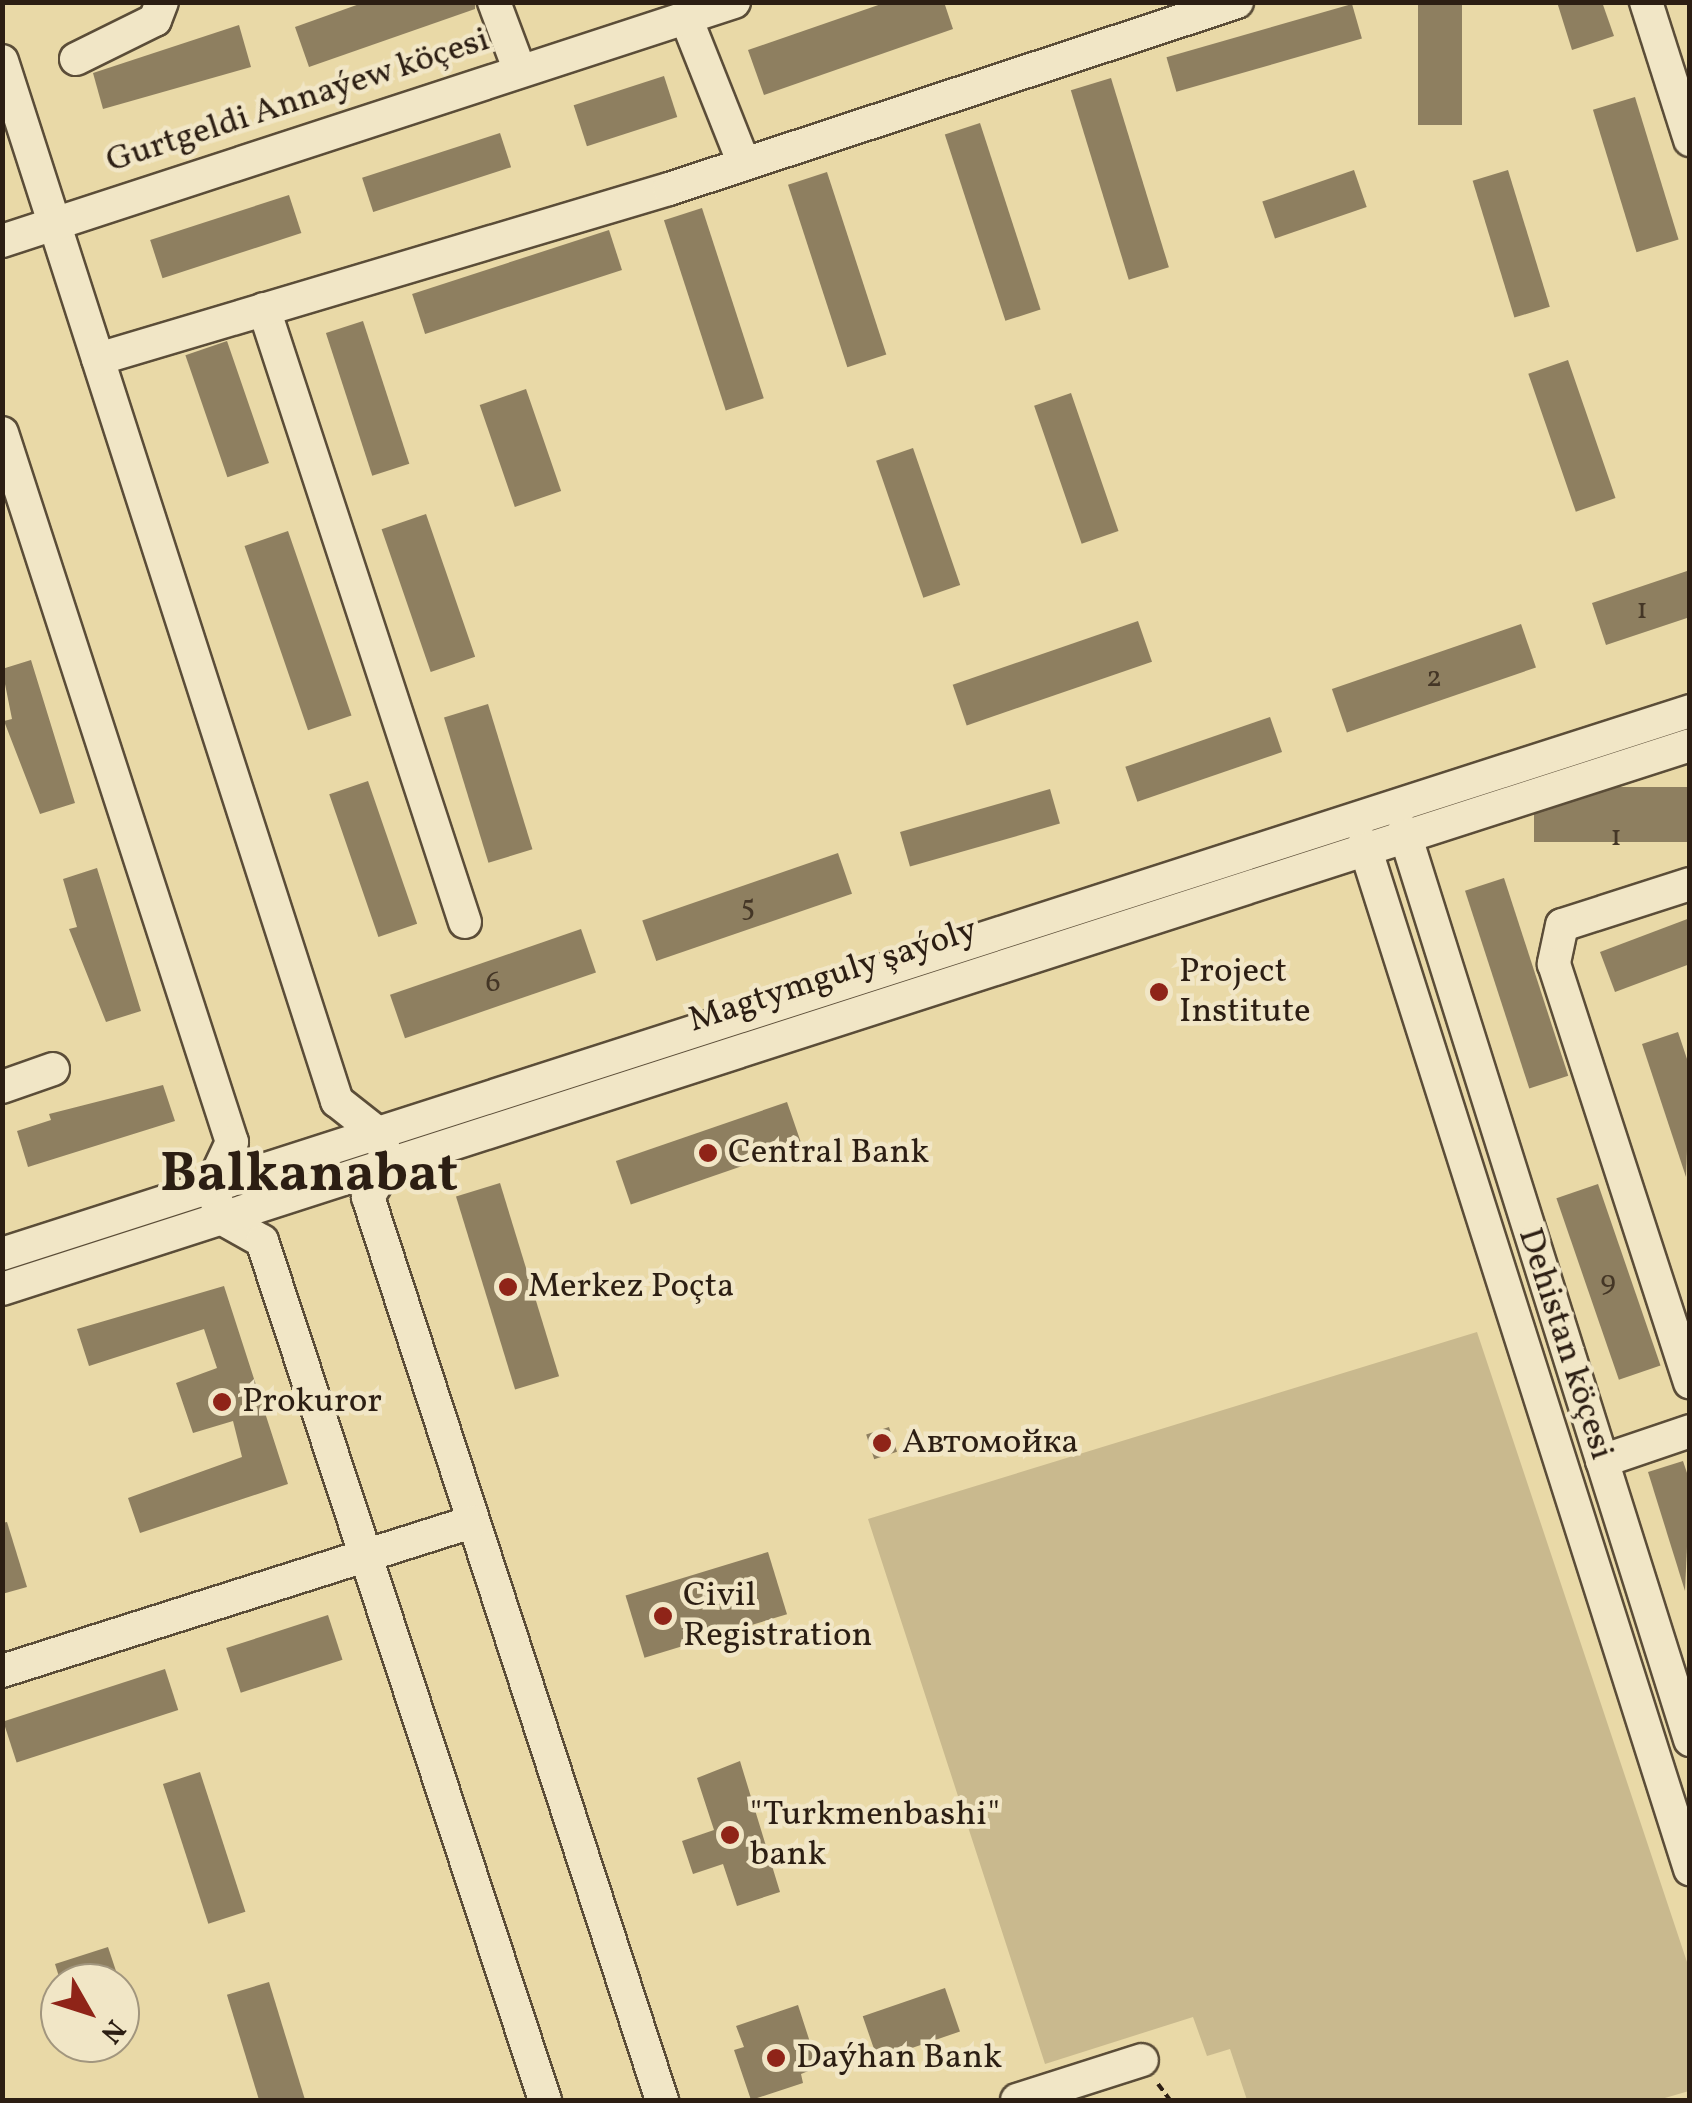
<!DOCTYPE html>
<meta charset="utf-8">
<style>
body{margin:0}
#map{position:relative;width:1692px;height:2103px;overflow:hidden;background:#e9d9a7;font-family:Vollkorn,serif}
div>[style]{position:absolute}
.green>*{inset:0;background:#c9b98e}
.building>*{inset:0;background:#8e7f60;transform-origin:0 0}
.path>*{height:4px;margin-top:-2px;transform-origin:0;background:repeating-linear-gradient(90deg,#2c1e13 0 8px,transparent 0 13px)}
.roads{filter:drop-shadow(2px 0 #5b4d38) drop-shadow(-2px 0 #5b4d38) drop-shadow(0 2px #5b4d38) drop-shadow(0 -2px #5b4d38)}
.minor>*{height:32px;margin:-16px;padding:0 16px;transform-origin:16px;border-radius:16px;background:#f1e6c6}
.dots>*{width:28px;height:28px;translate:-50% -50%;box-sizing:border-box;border:5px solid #f1e6c6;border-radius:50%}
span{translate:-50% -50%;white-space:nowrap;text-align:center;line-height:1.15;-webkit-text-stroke:9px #f1e6c6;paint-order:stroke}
.number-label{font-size:30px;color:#443626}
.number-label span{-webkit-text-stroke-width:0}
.street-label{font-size:35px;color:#2c1e13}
.poi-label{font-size:35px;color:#2c1e13}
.left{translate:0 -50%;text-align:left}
.town-label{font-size:55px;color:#2c1e13;font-weight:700}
.frame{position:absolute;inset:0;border:5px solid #2c1e13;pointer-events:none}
.north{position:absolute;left:40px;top:1963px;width:100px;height:100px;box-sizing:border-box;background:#f1e6c6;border:2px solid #a2967e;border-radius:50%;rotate:129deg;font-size:28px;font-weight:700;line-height:40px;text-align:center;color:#2c1e13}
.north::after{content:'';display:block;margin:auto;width:35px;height:45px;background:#8f2418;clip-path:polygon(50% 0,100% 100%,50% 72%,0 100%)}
</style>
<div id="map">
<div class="green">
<div style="clip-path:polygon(1477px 1332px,1689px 1968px,1689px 2091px,1658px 2100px,1247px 2100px,1230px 2049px,1207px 2056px,1193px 2017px,1045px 2064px,868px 1519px)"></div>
</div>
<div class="building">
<div style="clip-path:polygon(365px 2px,475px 2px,475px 9px,309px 67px,295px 27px)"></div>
<div style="clip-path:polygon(887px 2px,944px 2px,953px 29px,764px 95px,748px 50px)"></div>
<div style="left:1418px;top:2px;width:44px;height:123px"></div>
<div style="clip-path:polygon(1557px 2px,1602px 2px,1614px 36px,1572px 50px)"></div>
<div style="left:1352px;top:4px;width:36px;height:193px;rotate:74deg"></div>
<div style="clip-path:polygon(239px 25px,251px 67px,103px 109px,93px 73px)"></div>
<div style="left:664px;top:76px;width:43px;height:95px;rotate:72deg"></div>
<div style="left:1111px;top:78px;width:198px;height:42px;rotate:73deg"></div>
<div style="left:1635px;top:97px;width:149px;height:44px;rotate:73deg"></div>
<div style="left:980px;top:123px;width:196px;height:37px;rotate:72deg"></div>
<div style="left:500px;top:133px;width:36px;height:145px;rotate:72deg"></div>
<div style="left:1354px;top:170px;width:39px;height:97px;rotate:71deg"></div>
<div style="left:1508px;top:170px;width:143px;height:37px;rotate:73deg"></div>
<div style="left:827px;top:172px;width:192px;height:41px;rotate:72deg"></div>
<div style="left:289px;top:195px;width:40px;height:146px;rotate:72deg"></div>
<div style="left:702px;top:208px;width:200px;height:40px;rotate:72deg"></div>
<div style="left:609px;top:230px;width:42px;height:207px;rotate:72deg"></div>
<div style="left:363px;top:321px;width:150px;height:39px;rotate:72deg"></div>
<div style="left:227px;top:341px;width:129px;height:44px;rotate:71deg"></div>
<div style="left:1568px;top:360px;width:146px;height:42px;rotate:71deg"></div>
<div style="left:526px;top:389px;width:108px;height:49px;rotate:71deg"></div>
<div style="left:1071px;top:393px;width:146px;height:39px;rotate:71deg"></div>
<div style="left:913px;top:448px;width:145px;height:39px;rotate:71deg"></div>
<div style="left:426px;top:514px;width:151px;height:47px;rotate:71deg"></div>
<div style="left:288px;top:531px;width:195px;height:46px;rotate:71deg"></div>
<div style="clip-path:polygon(1690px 570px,1690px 617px,1606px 645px,1592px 603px)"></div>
<div style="left:1138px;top:621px;width:43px;height:196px;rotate:71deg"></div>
<div style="left:1521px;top:624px;width:46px;height:200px;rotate:71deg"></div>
<div style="clip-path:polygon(31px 660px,75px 803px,40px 814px,4px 721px,12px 719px,2px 669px)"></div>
<div style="left:488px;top:704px;width:152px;height:46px;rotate:73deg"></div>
<div style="left:1270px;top:717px;width:37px;height:153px;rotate:71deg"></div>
<div style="left:368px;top:781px;width:151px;height:41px;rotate:71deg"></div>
<div style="left:1690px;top:787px;width:55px;height:156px;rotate:90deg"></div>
<div style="left:1050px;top:789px;width:36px;height:156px;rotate:74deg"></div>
<div style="left:838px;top:853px;width:43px;height:207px;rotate:71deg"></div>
<div style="clip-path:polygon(97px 868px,141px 1011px,106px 1022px,69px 929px,77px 927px,63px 879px)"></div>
<div style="left:1504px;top:878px;width:208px;height:41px;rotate:72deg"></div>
<div style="clip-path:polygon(1690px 918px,1690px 964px,1615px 992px,1600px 952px)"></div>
<div style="left:581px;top:929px;width:46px;height:202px;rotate:71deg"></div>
<div style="clip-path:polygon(1678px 1032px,1690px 1068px,1686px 1177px,1642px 1044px)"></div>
<div style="clip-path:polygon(163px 1085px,175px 1121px,28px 1167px,17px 1131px,51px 1120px,49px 1114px)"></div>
<div style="left:787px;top:1102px;width:46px;height:181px;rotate:71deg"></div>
<div style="left:500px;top:1183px;width:202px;height:46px;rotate:73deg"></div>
<div style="left:1598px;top:1184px;width:192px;height:44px;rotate:71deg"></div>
<div style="clip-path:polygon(224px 1286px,288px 1484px,140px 1533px,128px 1498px,242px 1457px,233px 1421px,193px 1433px,176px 1383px,217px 1368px,204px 1329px,89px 1366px,77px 1329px)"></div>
<div style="left:889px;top:1427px;width:26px;height:24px;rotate:72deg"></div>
<div style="clip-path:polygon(1683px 1461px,1690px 1482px,1685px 1591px,1648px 1472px)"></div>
<div style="clip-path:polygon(7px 1522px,27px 1587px,2px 1594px,2px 1523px)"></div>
<div style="left:768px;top:1552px;width:65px;height:149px;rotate:73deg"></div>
<div style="left:328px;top:1615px;width:47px;height:107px;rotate:72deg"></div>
<div style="left:165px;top:1669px;width:43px;height:170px;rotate:72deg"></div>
<div style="clip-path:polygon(740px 1761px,780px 1892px,737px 1906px,723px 1864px,693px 1874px,682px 1841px,714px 1830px,697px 1778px)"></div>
<div style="left:200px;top:1772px;width:147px;height:39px;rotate:72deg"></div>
<div style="clip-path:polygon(108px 1947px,120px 1983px,61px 1983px,55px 1964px)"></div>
<div style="left:269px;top:1982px;width:124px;height:44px;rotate:73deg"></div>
<div style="left:945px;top:1988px;width:46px;height:87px;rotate:71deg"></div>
<div style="clip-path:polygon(798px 2005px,818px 2067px,801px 2074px,803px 2083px,751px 2100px,734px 2050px,744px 2047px,736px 2026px)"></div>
</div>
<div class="path">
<div style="left:1158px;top:2084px;width:20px;rotate:53deg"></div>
</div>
<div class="roads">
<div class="minor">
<div style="left:494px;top:2px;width:72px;rotate:69.5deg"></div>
<div style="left:1646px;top:2px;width:145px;rotate:72.3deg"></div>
<div style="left:686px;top:18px;width:157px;rotate:68.3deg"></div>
<div style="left:76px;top:59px;width:88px;rotate:-26.3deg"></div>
<div style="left:155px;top:20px;width:19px;rotate:-69deg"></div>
<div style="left:2px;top:61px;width:1093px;rotate:72.15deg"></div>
<div style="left:337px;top:1101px;width:55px;rotate:38.3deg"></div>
<div style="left:380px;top:1135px;width:30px;rotate:75deg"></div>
<div style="left:388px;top:1164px;width:39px;rotate:121deg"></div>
<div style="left:368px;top:1197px;width:950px;rotate:71.97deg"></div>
<div style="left:2px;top:241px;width:770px;rotate:-18.08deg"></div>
<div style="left:264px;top:309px;width:645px;rotate:71.85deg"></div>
<div style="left:98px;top:359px;width:596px;rotate:-16.58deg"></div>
<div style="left:669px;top:189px;width:598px;rotate:-18.22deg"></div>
<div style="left:2px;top:433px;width:745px;rotate:72.03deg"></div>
<div style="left:232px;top:1142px;width:50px;rotate:115deg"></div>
<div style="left:211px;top:1187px;width:34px;rotate:69deg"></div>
<div style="left:223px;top:1219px;width:45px;rotate:29.4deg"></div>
<div style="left:262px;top:1241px;width:904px;rotate:71.77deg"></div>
<div style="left:1404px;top:831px;width:953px;rotate:72.53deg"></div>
<div style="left:1364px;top:844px;width:1076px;rotate:72.36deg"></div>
<div style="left:1690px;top:884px;width:134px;rotate:162.2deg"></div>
<div style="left:1562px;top:925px;width:40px;rotate:102deg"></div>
<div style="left:1554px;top:964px;width:440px;rotate:72deg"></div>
<div style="left:2px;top:1087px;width:54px;rotate:-19.4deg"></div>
<div style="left:2px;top:1254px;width:1773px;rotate:-17.83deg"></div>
<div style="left:2px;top:1289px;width:1773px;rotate:-17.86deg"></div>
<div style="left:1602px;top:1461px;width:93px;rotate:-18.8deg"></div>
<div style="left:2px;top:1671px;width:493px;rotate:-17.6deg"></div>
<div style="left:1017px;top:2100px;width:131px;rotate:-17.7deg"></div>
</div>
</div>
<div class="dots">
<div style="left:1159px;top:992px;background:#8f2418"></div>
<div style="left:708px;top:1153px;background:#8f2418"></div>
<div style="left:508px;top:1287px;background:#8f2418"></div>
<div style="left:222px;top:1402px;background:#8f2418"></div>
<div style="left:882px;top:1443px;background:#8f2418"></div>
<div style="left:663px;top:1616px;background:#8f2418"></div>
<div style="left:730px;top:1835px;background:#8f2418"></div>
<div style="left:776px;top:2058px;background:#8f2418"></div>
</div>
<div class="number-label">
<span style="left:1642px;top:610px">1</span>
<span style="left:1434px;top:678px">2</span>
<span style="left:1616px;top:837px">1</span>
<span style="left:748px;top:907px">5</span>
<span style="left:493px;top:983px">6</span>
<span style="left:1608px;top:1282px">9</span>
</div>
<div class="street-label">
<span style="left:298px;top:101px;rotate:-18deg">Gurtgeldi Annaýew köçesi</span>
<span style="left:833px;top:976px;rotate:-18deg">Magtymguly şaýoly</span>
<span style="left:1565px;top:1344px;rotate:72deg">Dehistan köçesi</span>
</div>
<div class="poi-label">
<span class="left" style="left:1179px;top:992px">Project<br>Institute</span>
<span class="left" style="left:728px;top:1153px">Central Bank</span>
<span class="left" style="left:528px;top:1287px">Merkez Poçta</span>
<span class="left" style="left:242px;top:1402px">Prokuror</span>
<span class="left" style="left:902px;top:1443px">Автомойка</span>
<span class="left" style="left:683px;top:1616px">Civil<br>Registration</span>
<span class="left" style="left:750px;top:1835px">"Turkmenbashi"<br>bank</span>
<span class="left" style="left:796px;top:2058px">Daýhan Bank</span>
</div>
<div class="town-label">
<span style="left:309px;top:1177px">Balkanabat</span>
</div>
<div class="frame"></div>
<div class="north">N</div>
</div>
